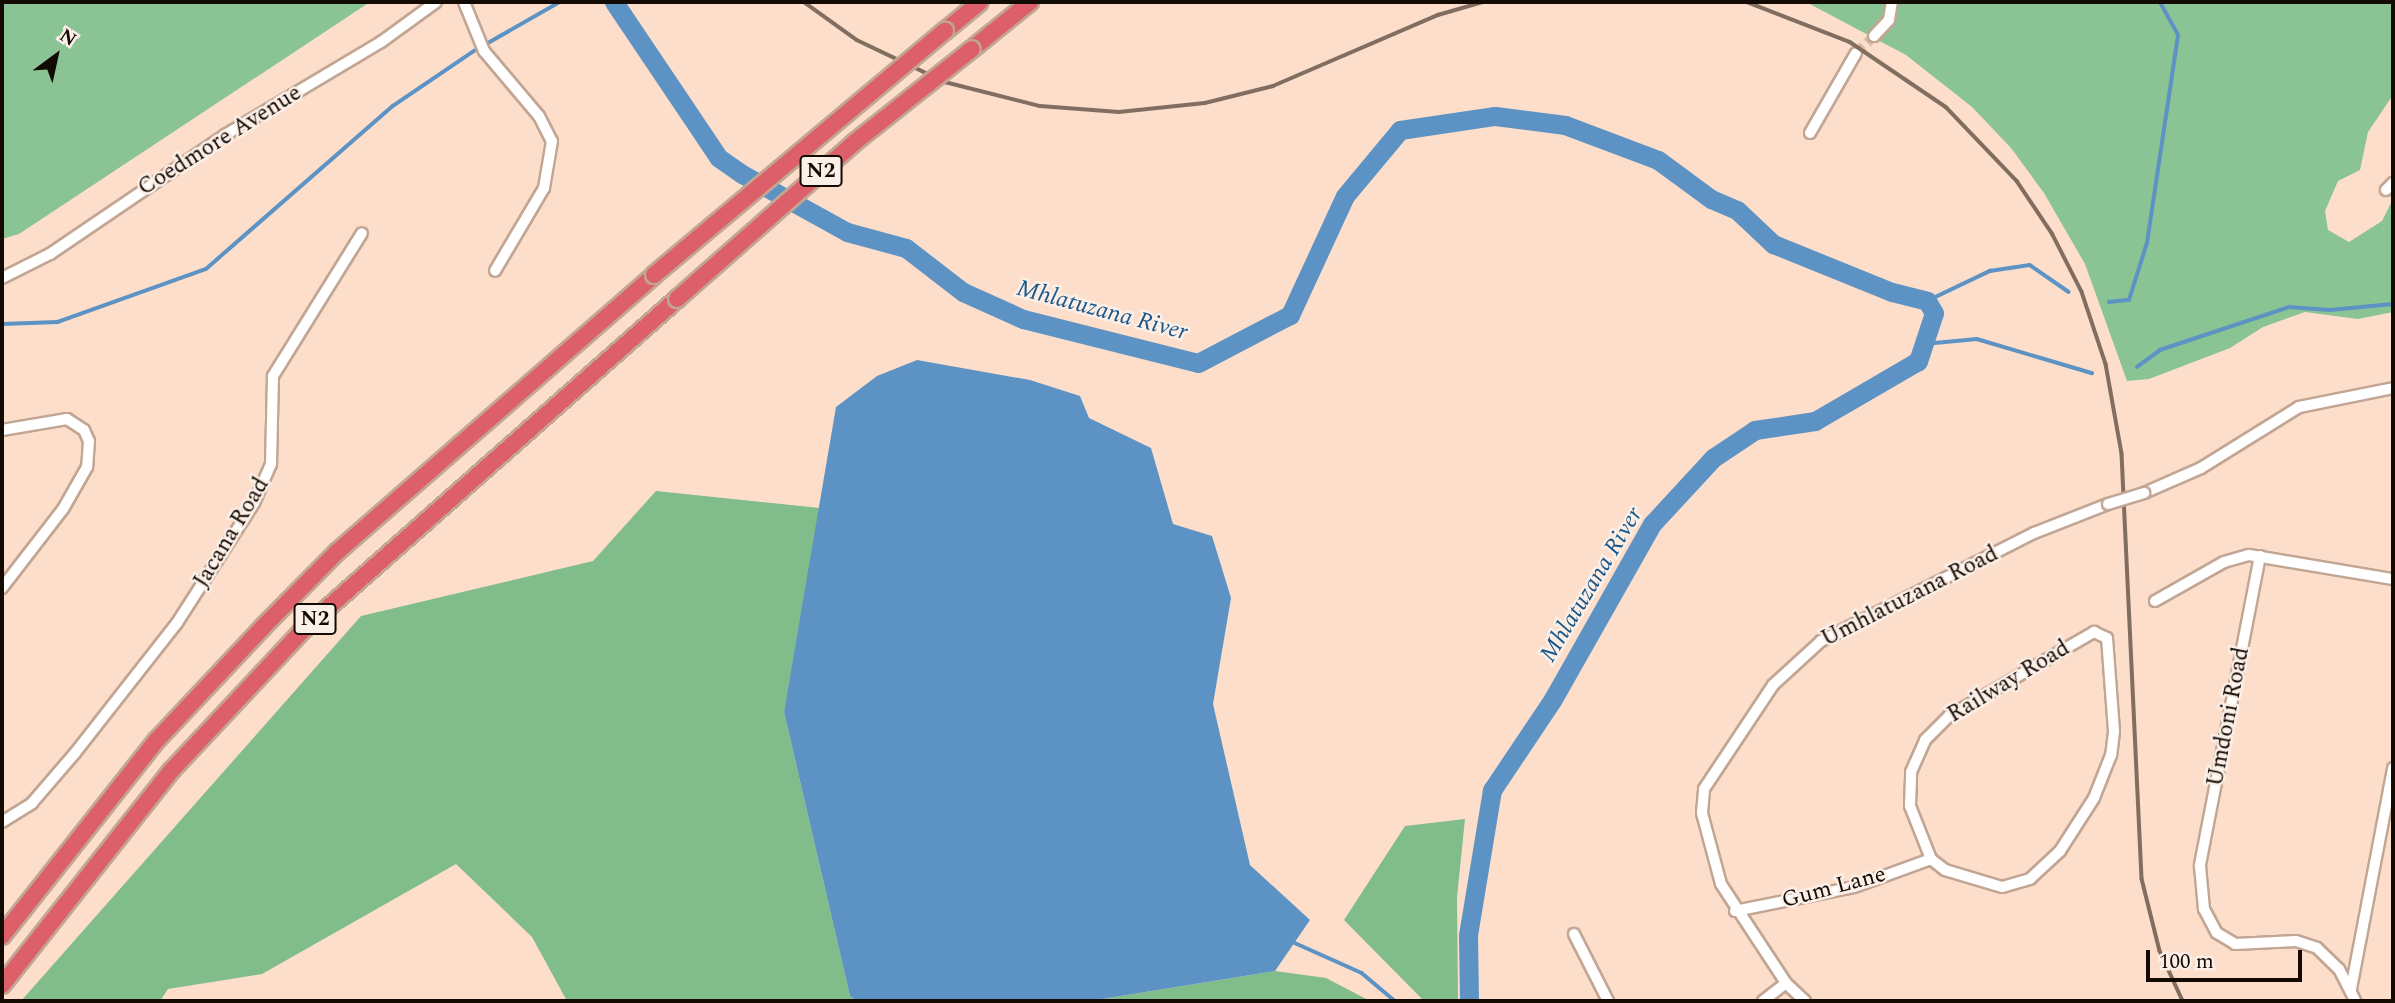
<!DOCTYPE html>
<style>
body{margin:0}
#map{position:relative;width:2395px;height:1003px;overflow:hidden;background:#fcdeca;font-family:Spectral,serif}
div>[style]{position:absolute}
.green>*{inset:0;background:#8ac394}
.forest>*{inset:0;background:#81bc8b}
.water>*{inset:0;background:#5d93c4}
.stream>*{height:3.5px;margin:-1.75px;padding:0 1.75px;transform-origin:1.75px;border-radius:1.75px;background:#5d93c4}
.river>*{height:19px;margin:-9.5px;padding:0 9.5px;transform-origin:9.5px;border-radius:9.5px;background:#5d93c4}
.minor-tunnel>*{height:10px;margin-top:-5px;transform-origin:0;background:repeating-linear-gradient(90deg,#d9beac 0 10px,transparent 0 15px)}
.roads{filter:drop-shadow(2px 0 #c2a593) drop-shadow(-2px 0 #c2a593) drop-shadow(0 2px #c2a593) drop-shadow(0 -2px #c2a593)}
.minor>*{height:10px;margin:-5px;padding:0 5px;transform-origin:5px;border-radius:5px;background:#fff}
.highway>*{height:16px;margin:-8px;padding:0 8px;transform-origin:8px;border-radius:8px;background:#dc5f6a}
.rail>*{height:3.5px;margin:-1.75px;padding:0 1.75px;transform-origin:1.75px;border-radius:1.75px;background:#816e61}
.bridges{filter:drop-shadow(2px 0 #c2a593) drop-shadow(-2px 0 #c2a593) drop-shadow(0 2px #c2a593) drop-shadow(0 -2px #c2a593)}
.minor-bridge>*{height:10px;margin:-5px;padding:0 5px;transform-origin:5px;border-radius:5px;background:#fff}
.highway-bridge>*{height:16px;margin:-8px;padding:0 8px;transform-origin:8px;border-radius:8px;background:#dc5f6a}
span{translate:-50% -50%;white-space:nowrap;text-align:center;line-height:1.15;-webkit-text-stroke:5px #fbefe7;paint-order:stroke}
.shield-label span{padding:2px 5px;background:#fbefe7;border:2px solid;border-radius:5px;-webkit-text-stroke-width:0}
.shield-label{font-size:21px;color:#130a04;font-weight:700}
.street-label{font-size:23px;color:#130a04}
.water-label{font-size:24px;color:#1c5787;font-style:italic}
.frame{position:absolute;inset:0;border:4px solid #130a04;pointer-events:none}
.north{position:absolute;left:21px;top:21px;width:70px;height:70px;-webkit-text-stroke:5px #fbefe7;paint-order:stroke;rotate:33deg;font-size:19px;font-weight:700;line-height:28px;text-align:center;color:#130a04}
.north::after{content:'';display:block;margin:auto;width:24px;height:32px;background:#130a04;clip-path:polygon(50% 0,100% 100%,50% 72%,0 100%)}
.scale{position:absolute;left:2146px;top:950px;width:156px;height:32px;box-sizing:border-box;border:4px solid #130a04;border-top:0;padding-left:9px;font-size:21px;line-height:24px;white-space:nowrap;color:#130a04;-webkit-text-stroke:5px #fbefe7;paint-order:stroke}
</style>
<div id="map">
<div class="green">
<div style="clip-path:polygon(2px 2px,370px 2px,19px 234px,2px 239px)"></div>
<div style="clip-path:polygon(1806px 2px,2393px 2px,2393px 95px,2368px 132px,2360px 170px,2338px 181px,2325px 211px,2328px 230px,2349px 242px,2382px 221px,2393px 199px,2393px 312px,2358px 319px,2305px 312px,2263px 327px,2230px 348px,2149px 379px,2127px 381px,2085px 264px,2044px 193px,2011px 148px,1972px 107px,1906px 55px)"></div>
</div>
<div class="forest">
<div style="clip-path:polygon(656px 491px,820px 508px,784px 712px,850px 996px,857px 1001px,567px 1001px,532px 937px,456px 864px,262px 974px,168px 989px,160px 1001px,21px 1001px,361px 616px,593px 561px)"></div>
<div style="clip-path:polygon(1465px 819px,1457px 897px,1458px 1001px,1424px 1001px,1344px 920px,1405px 826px)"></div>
<div style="clip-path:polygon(1275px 971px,1326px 978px,1370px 1001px,1090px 1001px)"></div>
</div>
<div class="water">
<div style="clip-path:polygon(917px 360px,1030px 380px,1080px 396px,1089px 418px,1151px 448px,1173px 524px,1212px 536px,1231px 598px,1213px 704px,1250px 865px,1310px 920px,1275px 971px,1090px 1001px,857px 1001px,850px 996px,784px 712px,836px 407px,877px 376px)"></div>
</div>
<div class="stream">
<div style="left:488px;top:43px;width:83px;rotate:-29.7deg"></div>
<div style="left:1927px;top:301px;width:70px;rotate:-25.5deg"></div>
<div style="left:1990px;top:271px;width:40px;rotate:-8.5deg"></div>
<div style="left:2030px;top:265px;width:47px;rotate:34.7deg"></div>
<div style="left:2109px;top:302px;width:20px;rotate:-6deg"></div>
<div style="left:2129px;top:300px;width:60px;rotate:-72.5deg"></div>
<div style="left:2147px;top:243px;width:210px;rotate:-81.5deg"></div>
<div style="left:2178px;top:35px;width:38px;rotate:-119deg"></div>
<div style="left:2px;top:324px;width:56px;rotate:-2deg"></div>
<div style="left:58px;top:322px;width:157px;rotate:-19.7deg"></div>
<div style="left:206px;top:269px;width:248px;rotate:-41.1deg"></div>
<div style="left:393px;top:106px;width:98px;rotate:-34.2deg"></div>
<div style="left:1924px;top:344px;width:53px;rotate:-5.4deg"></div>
<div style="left:1977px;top:339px;width:120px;rotate:16.5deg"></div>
<div style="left:2137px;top:367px;width:29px;rotate:-36deg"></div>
<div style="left:2160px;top:350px;width:136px;rotate:-18.4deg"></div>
<div style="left:2289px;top:307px;width:41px;rotate:4.2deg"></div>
<div style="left:2330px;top:310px;width:63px;rotate:-5.4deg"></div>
<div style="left:1295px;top:943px;width:73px;rotate:24.1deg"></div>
<div style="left:1362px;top:973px;width:43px;rotate:40.3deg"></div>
</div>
<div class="river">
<div style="left:614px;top:2px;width:188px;rotate:56.1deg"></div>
<div style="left:719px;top:158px;width:28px;rotate:35deg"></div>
<div style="left:742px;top:174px;width:120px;rotate:28.9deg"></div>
<div style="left:847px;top:232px;width:61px;rotate:15.2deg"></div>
<div style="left:906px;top:248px;width:72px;rotate:37.7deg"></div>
<div style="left:963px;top:292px;width:66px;rotate:24.2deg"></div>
<div style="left:1023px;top:319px;width:180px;rotate:14.1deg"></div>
<div style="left:1198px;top:363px;width:104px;rotate:-27.6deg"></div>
<div style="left:1290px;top:315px;width:131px;rotate:-65.2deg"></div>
<div style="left:1345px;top:196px;width:86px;rotate:-50.2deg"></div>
<div style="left:1400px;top:130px;width:96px;rotate:-8.4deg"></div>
<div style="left:1495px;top:116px;width:71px;rotate:7.3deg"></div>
<div style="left:1565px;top:125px;width:99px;rotate:20.6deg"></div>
<div style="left:1658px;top:160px;width:66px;rotate:36.3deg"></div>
<div style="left:1711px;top:199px;width:28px;rotate:23deg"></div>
<div style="left:1737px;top:210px;width:50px;rotate:43.4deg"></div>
<div style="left:1773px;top:244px;width:128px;rotate:22deg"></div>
<div style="left:1892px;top:292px;width:36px;rotate:14deg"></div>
<div style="left:1927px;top:301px;width:14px;rotate:60deg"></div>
<div style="left:1934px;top:313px;width:51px;rotate:108.4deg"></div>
<div style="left:1918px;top:361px;width:119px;rotate:149.8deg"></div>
<div style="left:1815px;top:421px;width:61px;rotate:171.5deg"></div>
<div style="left:1755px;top:430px;width:50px;rotate:146.3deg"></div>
<div style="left:1713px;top:458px;width:90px;rotate:132.7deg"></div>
<div style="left:1652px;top:524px;width:201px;rotate:119.5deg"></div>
<div style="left:1553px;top:699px;width:110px;rotate:123.8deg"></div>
<div style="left:1492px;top:790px;width:147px;rotate:99.4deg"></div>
<div style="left:1468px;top:935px;width:66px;rotate:89.1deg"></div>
</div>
<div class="minor-tunnel">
<div style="left:1856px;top:53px;width:25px;rotate:-43deg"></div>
</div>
<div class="roads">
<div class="minor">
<div style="left:464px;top:2px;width:53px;rotate:67.8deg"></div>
<div style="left:484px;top:51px;width:85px;rotate:49.8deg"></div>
<div style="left:539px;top:116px;width:28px;rotate:63deg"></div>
<div style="left:552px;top:141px;width:48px;rotate:99.7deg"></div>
<div style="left:544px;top:188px;width:96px;rotate:120.6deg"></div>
<div style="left:1874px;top:36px;width:22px;rotate:-47deg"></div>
<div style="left:1889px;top:20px;width:18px;rotate:-81deg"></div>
<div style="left:1810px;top:133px;width:92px;rotate:-60.1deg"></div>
<div style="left:2386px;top:190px;width:10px;rotate:-45deg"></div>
<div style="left:2px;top:278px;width:54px;rotate:-26.6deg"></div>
<div style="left:50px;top:254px;width:212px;rotate:-34.2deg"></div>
<div style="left:225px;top:135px;width:182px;rotate:-30.8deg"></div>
<div style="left:381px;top:42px;width:68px;rotate:-36deg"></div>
<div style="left:2px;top:430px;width:66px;rotate:-9.6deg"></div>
<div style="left:67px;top:419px;width:20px;rotate:33deg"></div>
<div style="left:84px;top:430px;width:12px;rotate:66deg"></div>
<div style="left:89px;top:441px;width:26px;rotate:94deg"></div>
<div style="left:87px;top:467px;width:48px;rotate:119.7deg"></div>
<div style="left:63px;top:509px;width:100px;rotate:127.7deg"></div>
<div style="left:2144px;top:493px;width:62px;rotate:-23.7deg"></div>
<div style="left:2201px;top:468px;width:115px;rotate:-31.9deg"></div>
<div style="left:2299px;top:407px;width:96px;rotate:-11.4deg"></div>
<div style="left:2260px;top:556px;width:316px;rotate:101deg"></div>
<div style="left:2200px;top:866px;width:43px;rotate:84.7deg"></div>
<div style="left:2204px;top:909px;width:27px;rotate:62deg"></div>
<div style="left:2217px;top:933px;width:21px;rotate:31deg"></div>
<div style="left:2235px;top:944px;width:61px;rotate:-2.8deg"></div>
<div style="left:2296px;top:941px;width:22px;rotate:18deg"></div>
<div style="left:2317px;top:948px;width:30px;rotate:44deg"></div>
<div style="left:2339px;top:969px;width:36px;rotate:63deg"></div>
<div style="left:2155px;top:601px;width:79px;rotate:-29.5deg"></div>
<div style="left:2224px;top:562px;width:26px;rotate:-16deg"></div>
<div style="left:2249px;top:555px;width:146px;rotate:9.5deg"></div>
<div style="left:2094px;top:632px;width:14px;rotate:25deg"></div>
<div style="left:2107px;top:638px;width:94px;rotate:85.7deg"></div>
<div style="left:2114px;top:732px;width:23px;rotate:97deg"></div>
<div style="left:2111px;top:755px;width:46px;rotate:111.6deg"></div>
<div style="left:2094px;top:798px;width:63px;rotate:122.7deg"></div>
<div style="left:2060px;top:851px;width:41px;rotate:137deg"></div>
<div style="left:2030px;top:879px;width:29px;rotate:164deg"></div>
<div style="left:2002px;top:887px;width:59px;rotate:-163.4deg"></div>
<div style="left:1945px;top:870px;width:18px;rotate:-142deg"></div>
<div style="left:1931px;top:859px;width:57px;rotate:-111.6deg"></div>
<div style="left:1910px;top:806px;width:34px;rotate:-88deg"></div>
<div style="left:1911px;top:772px;width:35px;rotate:-66deg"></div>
<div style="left:1925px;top:740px;width:34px;rotate:-45deg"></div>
<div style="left:1949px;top:716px;width:168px;rotate:-30.1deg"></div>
<div style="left:2px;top:822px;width:36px;rotate:-32deg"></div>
<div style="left:32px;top:803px;width:66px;rotate:-49.3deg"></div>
<div style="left:75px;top:753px;width:165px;rotate:-51.9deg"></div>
<div style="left:177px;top:623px;width:143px;rotate:-57.3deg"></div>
<div style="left:254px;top:503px;width:43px;rotate:-66.4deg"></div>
<div style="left:271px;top:464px;width:88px;rotate:-88.7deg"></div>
<div style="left:273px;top:376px;width:168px;rotate:-58.1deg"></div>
<div style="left:1735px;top:911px;width:121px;rotate:-11.4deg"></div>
<div style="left:1854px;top:887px;width:82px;rotate:-20deg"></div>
<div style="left:1574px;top:934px;width:75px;rotate:63.1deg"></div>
<div style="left:2351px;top:989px;width:225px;rotate:-79.2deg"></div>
<div style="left:1763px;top:1001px;width:29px;rotate:-38deg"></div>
<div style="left:1805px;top:1001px;width:26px;rotate:-137deg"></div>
<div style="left:1786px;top:983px;width:118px;rotate:-123.3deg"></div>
<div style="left:1721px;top:884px;width:73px;rotate:-105deg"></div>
<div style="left:1702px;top:813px;width:24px;rotate:-85deg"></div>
<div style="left:1704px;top:789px;width:125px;rotate:-56.4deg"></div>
<div style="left:1773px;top:685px;width:65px;rotate:-42.5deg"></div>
<div style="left:1821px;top:641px;width:239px;rotate:-26.9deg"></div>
<div style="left:2034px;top:533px;width:79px;rotate:-21.4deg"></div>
</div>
<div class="highway">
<div style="left:945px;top:31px;width:45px;rotate:-39.6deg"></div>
<div style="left:972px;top:49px;width:75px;rotate:-39deg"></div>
<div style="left:2px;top:936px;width:250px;rotate:-51.7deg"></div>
<div style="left:157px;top:740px;width:156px;rotate:-46.8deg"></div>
<div style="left:264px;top:626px;width:104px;rotate:-45.4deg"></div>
<div style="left:337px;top:552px;width:421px;rotate:-41.1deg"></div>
<div style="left:2px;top:985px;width:274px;rotate:-51.7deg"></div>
<div style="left:172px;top:770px;width:193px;rotate:-46.9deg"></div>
<div style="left:304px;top:629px;width:498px;rotate:-41.5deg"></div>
</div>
</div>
<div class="rail">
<div style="left:804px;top:2px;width:65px;rotate:35.6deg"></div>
<div style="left:857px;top:40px;width:98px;rotate:25.5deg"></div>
<div style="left:945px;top:82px;width:98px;rotate:14.2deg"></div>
<div style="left:1040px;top:106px;width:79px;rotate:4.3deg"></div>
<div style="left:1119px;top:112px;width:86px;rotate:-6deg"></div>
<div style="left:1205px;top:103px;width:70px;rotate:-14deg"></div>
<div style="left:1273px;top:86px;width:180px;rotate:-23.3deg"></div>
<div style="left:1438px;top:15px;width:47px;rotate:-16.1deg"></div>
<div style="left:1747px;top:2px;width:110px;rotate:21.2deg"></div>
<div style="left:1850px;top:42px;width:116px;rotate:34.1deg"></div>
<div style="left:1946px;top:107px;width:103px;rotate:46.2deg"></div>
<div style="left:2017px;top:181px;width:63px;rotate:56.1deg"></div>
<div style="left:2052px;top:233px;width:66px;rotate:63deg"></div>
<div style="left:2082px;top:292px;width:76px;rotate:71.6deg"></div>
<div style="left:2106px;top:364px;width:91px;rotate:79.9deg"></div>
<div style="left:2122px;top:454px;width:425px;rotate:87.3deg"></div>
<div style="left:2142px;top:879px;width:74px;rotate:76deg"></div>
<div style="left:2160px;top:951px;width:55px;rotate:65.3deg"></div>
</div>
<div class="bridges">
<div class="minor-bridge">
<div style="left:2108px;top:504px;width:38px;rotate:-17deg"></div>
</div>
<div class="highway-bridge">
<div style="left:654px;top:275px;width:380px;rotate:-40deg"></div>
<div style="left:677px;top:299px;width:237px;rotate:-41.4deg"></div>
<div style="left:855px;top:142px;width:149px;rotate:-38.5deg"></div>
</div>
</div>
<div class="shield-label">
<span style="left:821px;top:171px">N2</span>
<span style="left:315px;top:619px">N2</span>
</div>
<div class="street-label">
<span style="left:220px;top:141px;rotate:-32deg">Coedmore Avenue</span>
<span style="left:232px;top:533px;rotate:-59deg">Jacana Road</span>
<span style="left:1910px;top:597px;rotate:-27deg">Umhlatuzana Road</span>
<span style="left:2009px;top:682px;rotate:-31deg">Railway Road</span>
<span style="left:2229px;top:717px;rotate:-79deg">Umdoni Road</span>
<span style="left:1834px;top:888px;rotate:-15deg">Gum Lane</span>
</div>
<div class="water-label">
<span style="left:1102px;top:311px;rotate:15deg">Mhlatuzana River</span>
<span style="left:1592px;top:585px;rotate:-59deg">Mhlatuzana River</span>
</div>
<div class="frame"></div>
<div class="north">N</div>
<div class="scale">100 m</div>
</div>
